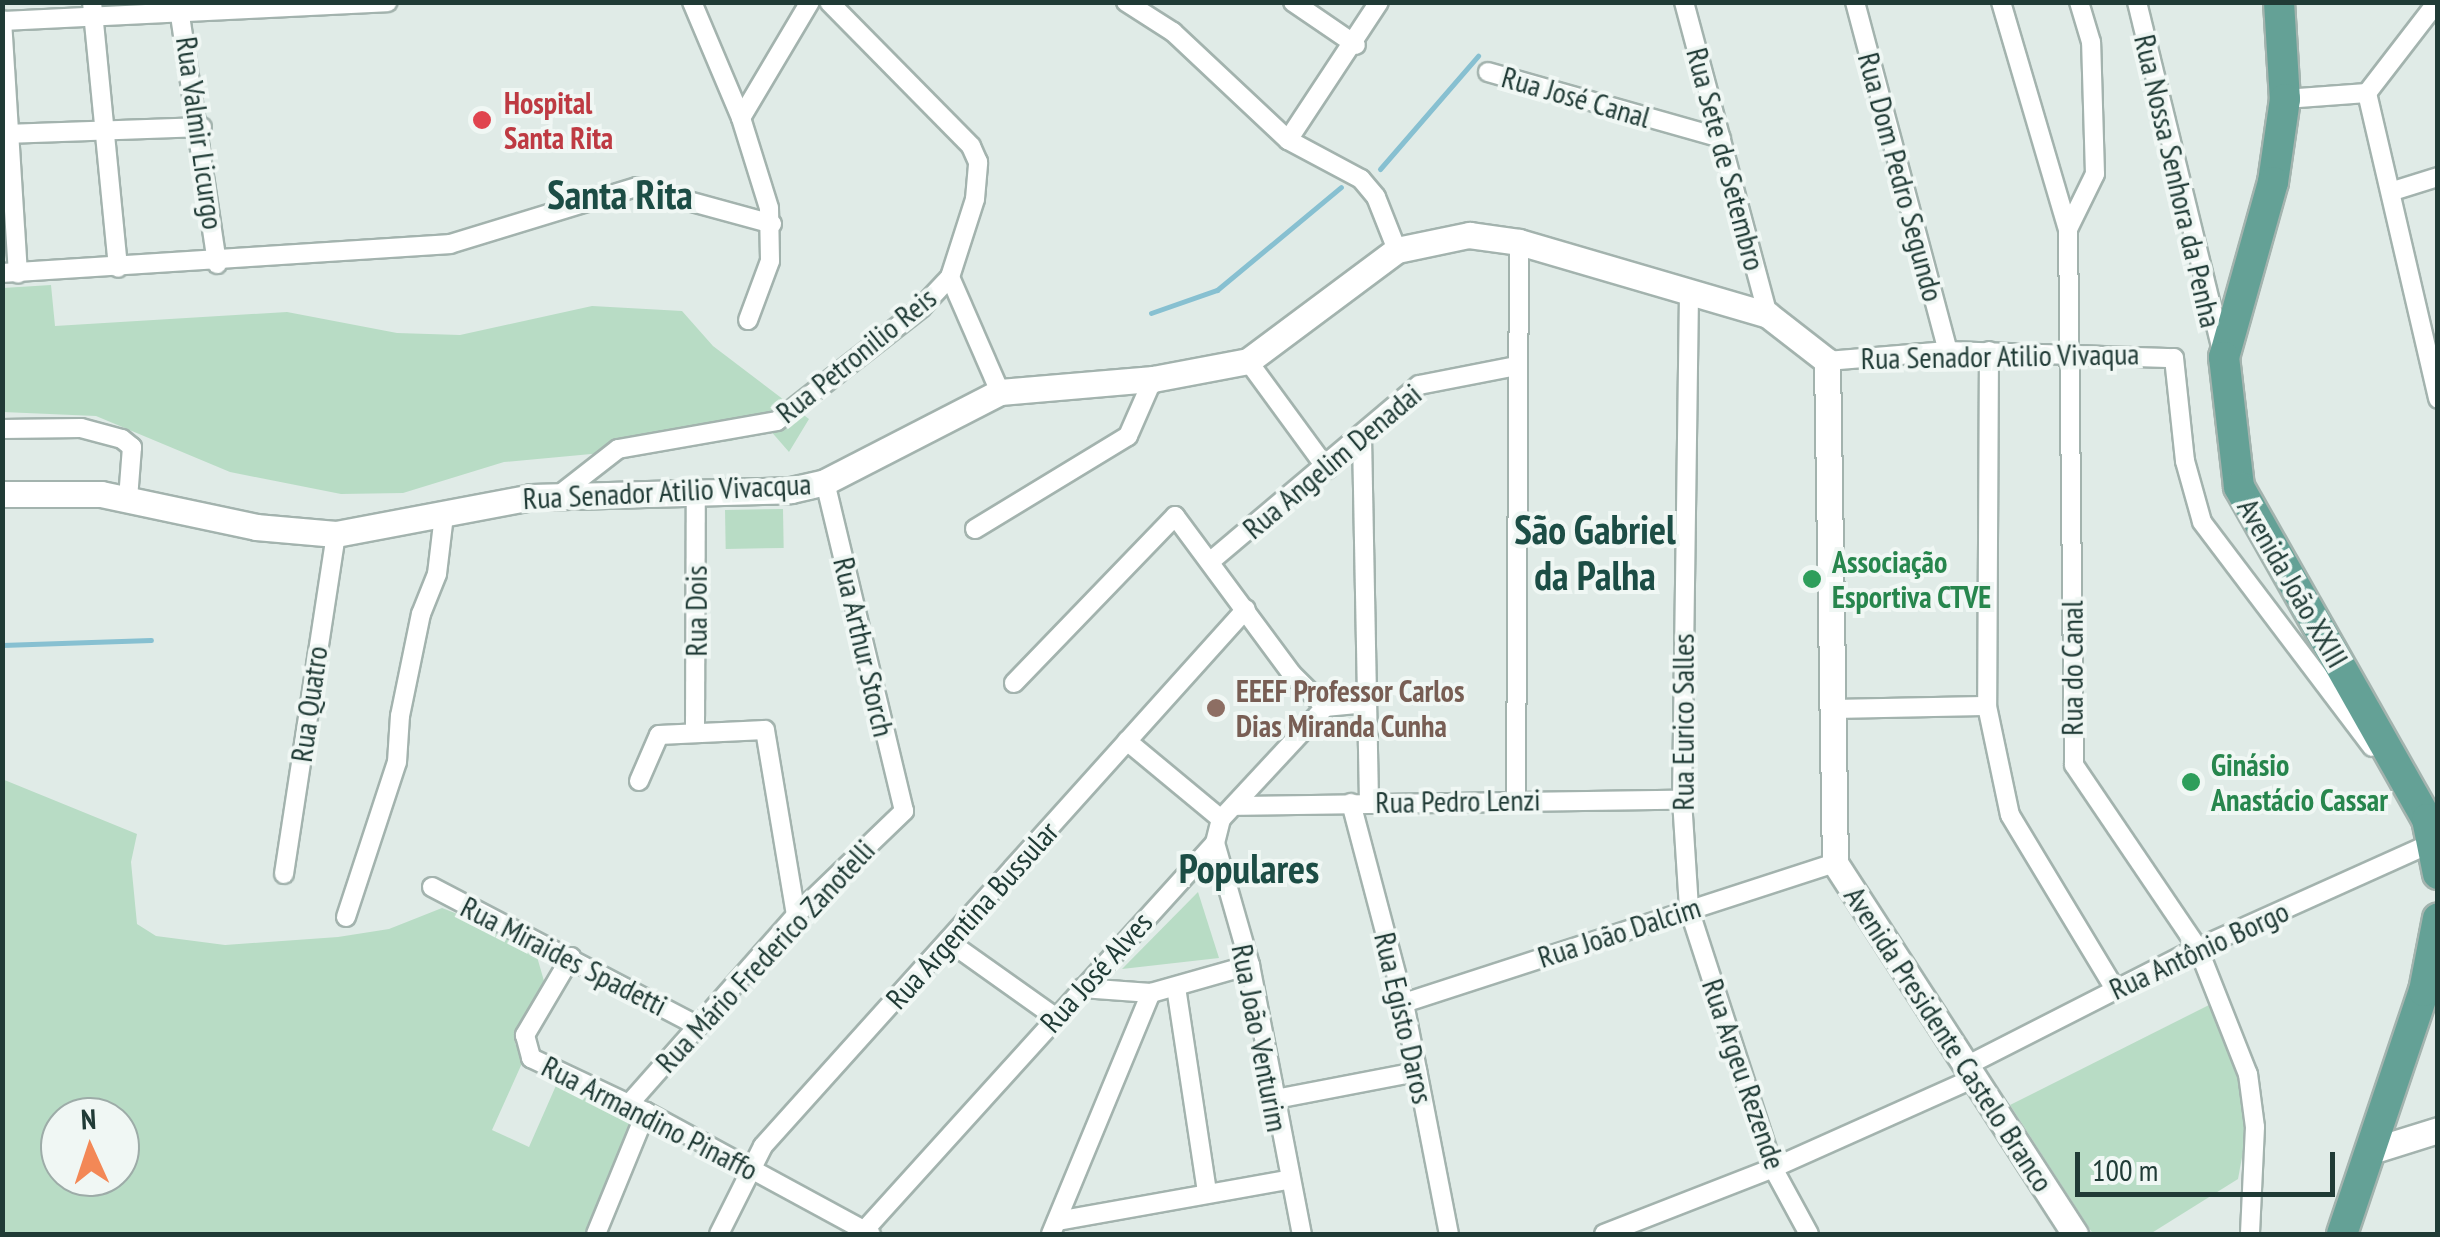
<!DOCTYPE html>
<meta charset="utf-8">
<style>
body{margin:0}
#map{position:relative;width:2440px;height:1237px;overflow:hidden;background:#e0ebe7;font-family:"PT Sans Narrow",sans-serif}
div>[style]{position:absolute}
.green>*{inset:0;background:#b8dcc5;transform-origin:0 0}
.stream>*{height:5px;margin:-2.5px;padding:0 2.5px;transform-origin:2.5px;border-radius:2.5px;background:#87c0d1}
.roads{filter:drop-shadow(2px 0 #a3b3ae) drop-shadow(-2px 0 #a3b3ae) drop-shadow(0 2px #a3b3ae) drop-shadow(0 -2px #a3b3ae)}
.street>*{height:18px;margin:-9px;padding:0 9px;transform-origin:9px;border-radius:9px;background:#fff}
.secondary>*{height:25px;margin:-12.5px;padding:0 12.5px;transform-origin:12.5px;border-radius:12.5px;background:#fff}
.primary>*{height:30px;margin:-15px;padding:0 15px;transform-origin:15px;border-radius:15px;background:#64a196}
.dots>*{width:28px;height:28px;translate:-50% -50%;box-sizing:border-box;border:5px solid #f0f7f4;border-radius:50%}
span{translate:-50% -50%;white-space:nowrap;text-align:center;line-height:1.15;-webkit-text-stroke:8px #f0f7f4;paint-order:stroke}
.street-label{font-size:30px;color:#203b36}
.health-label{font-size:30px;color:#be3a42;font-weight:700}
.left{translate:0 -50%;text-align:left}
.leisure-label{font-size:30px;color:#27864d;font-weight:700}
.education-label{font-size:30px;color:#785e54;font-weight:700}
.district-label{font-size:40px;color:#1c4d45;font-weight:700}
.frame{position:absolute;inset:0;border:5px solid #203b36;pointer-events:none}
.north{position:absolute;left:40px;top:1097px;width:100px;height:100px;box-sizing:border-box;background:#f0f7f4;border:2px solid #9daca8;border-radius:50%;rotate:357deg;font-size:28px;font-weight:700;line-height:40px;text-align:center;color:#203b36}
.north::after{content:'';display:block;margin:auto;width:35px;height:45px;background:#f38856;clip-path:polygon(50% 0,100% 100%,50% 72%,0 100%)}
.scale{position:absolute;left:2075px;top:1152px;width:260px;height:45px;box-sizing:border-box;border:5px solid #203b36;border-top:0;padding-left:12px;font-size:30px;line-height:35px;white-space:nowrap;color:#203b36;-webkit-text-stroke:8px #f0f7f4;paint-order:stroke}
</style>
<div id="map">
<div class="green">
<div style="clip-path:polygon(51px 285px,55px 326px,287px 312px,397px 333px,460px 335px,592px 306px,682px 311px,713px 346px,809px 419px,789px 452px,769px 429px,731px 441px,504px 462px,403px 493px,341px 494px,230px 472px,96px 416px,3px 412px,3px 288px)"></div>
<div style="left:783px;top:509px;width:39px;height:58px;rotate:89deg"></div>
<div style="clip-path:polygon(evenodd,2px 779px,137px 834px,131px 862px,137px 924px,156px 936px,225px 945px,338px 937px,389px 929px,442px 908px,533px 943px,544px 981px,515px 1043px,523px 1061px,492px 1130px,529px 1147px,558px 1081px,647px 1118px,649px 1130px,604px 1234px,3px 1234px,2px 779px,60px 1117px,120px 1117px,120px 1177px,60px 1177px,60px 1117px)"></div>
<div style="clip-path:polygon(1198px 892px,1219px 958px,1122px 969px)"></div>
<div style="clip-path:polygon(2213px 1003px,2245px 1078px,2247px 1130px,2238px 1179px,2150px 1234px,2093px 1234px,2010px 1105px)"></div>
</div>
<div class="stream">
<div style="left:1380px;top:169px;width:150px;rotate:-49.1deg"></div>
<div style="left:1151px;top:313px;width:70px;rotate:-19.2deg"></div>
<div style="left:1217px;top:290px;width:161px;rotate:-39.7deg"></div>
<div style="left:2px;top:645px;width:149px;rotate:-1.9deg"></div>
</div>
<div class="roads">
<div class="street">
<div style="left:92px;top:2px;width:267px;rotate:84.4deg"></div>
<div style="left:178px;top:2px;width:265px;rotate:81.5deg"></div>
<div style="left:692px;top:2px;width:126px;rotate:67.1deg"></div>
<div style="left:741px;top:118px;width:94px;rotate:72.7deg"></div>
<div style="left:769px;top:208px;width:53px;rotate:88.9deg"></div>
<div style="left:770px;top:261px;width:63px;rotate:110.4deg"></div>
<div style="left:1126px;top:2px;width:56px;rotate:32.6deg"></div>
<div style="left:1173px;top:32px;width:158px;rotate:43.2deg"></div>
<div style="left:1288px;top:140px;width:83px;rotate:28.1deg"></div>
<div style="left:1361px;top:179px;width:23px;rotate:50deg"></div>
<div style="left:1376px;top:197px;width:57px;rotate:68.4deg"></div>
<div style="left:1293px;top:2px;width:76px;rotate:34.3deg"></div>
<div style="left:1684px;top:2px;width:324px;rotate:75deg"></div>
<div style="left:1855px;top:2px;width:361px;rotate:75.1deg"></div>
<div style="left:2001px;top:2px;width:237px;rotate:73.6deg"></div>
<div style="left:2068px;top:229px;width:536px;rotate:89.36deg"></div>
<div style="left:2074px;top:765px;width:221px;rotate:55.9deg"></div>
<div style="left:2198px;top:948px;width:136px;rotate:68.4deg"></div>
<div style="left:2248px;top:1074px;width:53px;rotate:82.5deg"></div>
<div style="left:2255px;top:1127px;width:107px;rotate:92.7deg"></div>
<div style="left:2137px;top:2px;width:364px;rotate:76.3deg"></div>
<div style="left:2px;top:20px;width:254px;rotate:86.4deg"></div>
<div style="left:2px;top:21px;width:386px;rotate:-2.8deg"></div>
<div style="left:1488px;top:72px;width:242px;rotate:15.8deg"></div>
<div style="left:2367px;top:93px;width:314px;rotate:76.9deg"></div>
<div style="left:2285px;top:99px;width:82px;rotate:-4.2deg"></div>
<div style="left:2367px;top:93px;width:115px;rotate:-52.4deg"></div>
<div style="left:741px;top:118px;width:135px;rotate:-59.3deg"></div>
<div style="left:2px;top:134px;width:200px;rotate:-2deg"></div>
<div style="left:1288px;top:140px;width:165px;rotate:-56.6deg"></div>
<div style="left:2393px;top:191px;width:47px;rotate:-17.3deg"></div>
<div style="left:2068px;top:229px;width:61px;rotate:-63.9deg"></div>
<div style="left:2095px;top:174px;width:132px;rotate:-91.7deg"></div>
<div style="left:2091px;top:42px;width:42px;rotate:-106.7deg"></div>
<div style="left:2px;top:273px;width:449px;rotate:-3.7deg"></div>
<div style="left:450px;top:244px;width:195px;rotate:-17deg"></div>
<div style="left:637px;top:187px;width:140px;rotate:15.3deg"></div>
<div style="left:950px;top:277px;width:125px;rotate:66.5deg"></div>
<div style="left:1689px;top:294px;width:506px;rotate:90.79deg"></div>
<div style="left:1682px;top:800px;width:109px;rotate:86.3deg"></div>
<div style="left:1689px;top:909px;width:272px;rotate:72deg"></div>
<div style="left:1773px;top:1168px;width:75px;rotate:61.4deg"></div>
<div style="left:1989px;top:351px;width:355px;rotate:90.3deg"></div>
<div style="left:1987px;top:706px;width:111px;rotate:78.1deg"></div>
<div style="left:2010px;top:815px;width:203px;rotate:58.9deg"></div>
<div style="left:1248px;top:361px;width:134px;rotate:53.8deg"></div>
<div style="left:1827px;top:361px;width:121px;rotate:-4.7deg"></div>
<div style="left:1948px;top:351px;width:226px;rotate:1.8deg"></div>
<div style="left:2174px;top:358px;width:104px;rotate:83.9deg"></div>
<div style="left:2185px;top:461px;width:63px;rotate:74.4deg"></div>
<div style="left:2202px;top:522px;width:282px;rotate:52.9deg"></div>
<div style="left:2px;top:429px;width:79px;rotate:-0.7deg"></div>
<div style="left:81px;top:428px;width:42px;rotate:15deg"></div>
<div style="left:122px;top:439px;width:13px;rotate:39deg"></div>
<div style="left:132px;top:447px;width:52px;rotate:94.4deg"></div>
<div style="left:1362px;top:437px;width:365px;rotate:88.9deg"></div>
<div style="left:559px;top:495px;width:75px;rotate:-37.9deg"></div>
<div style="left:618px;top:449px;width:161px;rotate:-10deg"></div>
<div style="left:777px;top:421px;width:183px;rotate:-38.1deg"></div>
<div style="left:921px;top:308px;width:42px;rotate:-46.9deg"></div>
<div style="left:950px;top:277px;width:82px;rotate:-72.2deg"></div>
<div style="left:975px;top:199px;width:37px;rotate:-85deg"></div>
<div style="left:978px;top:162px;width:17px;rotate:-114deg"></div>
<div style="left:971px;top:146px;width:202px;rotate:-134.6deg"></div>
<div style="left:975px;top:529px;width:179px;rotate:-31.3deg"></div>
<div style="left:1128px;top:436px;width:62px;rotate:-66.3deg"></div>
<div style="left:1212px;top:560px;width:271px;rotate:-40.2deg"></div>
<div style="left:1419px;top:385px;width:100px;rotate:-11deg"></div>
<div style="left:1014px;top:683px;width:232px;rotate:-46deg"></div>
<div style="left:1175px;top:516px;width:197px;rotate:53.5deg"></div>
<div style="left:1292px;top:674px;width:47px;rotate:45deg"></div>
<div style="left:1325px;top:707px;width:42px;rotate:-5.4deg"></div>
<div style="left:1830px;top:709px;width:157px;rotate:-1.1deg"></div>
<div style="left:695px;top:730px;width:238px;rotate:-89.8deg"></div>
<div style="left:1127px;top:741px;width:122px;rotate:39.7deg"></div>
<div style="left:639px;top:781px;width:50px;rotate:-66.5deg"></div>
<div style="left:659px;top:735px;width:106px;rotate:-2.7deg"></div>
<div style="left:765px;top:730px;width:188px;rotate:80.5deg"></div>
<div style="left:1516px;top:800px;width:558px;rotate:-89.69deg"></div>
<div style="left:1351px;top:803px;width:207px;rotate:75.2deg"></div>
<div style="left:1404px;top:1003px;width:235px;rotate:79deg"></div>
<div style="left:1234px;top:806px;width:448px;rotate:-0.8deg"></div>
<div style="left:1215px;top:843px;width:127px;rotate:74deg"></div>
<div style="left:1250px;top:965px;width:274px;rotate:79.1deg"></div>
<div style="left:284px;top:874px;width:344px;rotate:-81.3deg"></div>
<div style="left:432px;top:887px;width:298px;rotate:27.6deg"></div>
<div style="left:346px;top:917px;width:163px;rotate:-71.8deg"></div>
<div style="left:397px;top:762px;width:46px;rotate:-86.3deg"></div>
<div style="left:400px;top:716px;width:104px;rotate:-78.4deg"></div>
<div style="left:421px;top:614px;width:43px;rotate:-68.2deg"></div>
<div style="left:437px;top:574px;width:59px;rotate:-83.2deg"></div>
<div style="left:948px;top:941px;width:131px;rotate:35.4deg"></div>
<div style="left:571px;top:957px;width:91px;rotate:120.5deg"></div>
<div style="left:525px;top:1035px;width:24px;rotate:75deg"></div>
<div style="left:531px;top:1058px;width:127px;rotate:25.2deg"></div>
<div style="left:646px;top:1112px;width:256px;rotate:28.5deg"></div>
<div style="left:1176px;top:987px;width:207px;rotate:81.4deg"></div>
<div style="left:1082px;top:988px;width:69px;rotate:4.1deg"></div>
<div style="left:1151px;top:993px;width:103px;rotate:-15.8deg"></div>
<div style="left:1404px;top:1003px;width:453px;rotate:-18deg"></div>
<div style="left:1968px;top:1065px;width:258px;rotate:-27deg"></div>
<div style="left:2198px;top:948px;width:259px;rotate:-24.2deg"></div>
<div style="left:1271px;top:1100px;width:149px;rotate:-10.9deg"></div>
<div style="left:629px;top:1104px;width:252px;rotate:-48.5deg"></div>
<div style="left:796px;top:915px;width:150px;rotate:-43.9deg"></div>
<div style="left:904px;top:811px;width:338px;rotate:-103.5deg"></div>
<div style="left:1057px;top:1221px;width:235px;rotate:-10.1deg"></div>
<div style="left:596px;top:1234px;width:132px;rotate:-67.7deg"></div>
<div style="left:719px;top:1234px;width:98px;rotate:-63.4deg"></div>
<div style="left:763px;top:1146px;width:722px;rotate:-48.03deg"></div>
<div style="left:861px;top:1234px;width:527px;rotate:-47.84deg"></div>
<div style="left:1215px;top:843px;width:25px;rotate:-76deg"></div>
<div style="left:1221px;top:819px;width:153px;rotate:-47.1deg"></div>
<div style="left:1051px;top:1234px;width:261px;rotate:-67.5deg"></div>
<div style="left:1604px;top:1234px;width:181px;rotate:-21.3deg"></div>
<div style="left:1773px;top:1168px;width:222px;rotate:-24.1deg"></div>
</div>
<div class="secondary">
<div style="left:2px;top:494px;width:99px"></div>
<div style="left:101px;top:494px;width:158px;rotate:12deg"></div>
<div style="left:256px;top:527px;width:80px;rotate:5deg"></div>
<div style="left:336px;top:534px;width:198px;rotate:-10.7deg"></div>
<div style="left:531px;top:497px;width:260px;rotate:-1.5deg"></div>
<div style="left:791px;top:490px;width:35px;rotate:-13deg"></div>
<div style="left:825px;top:482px;width:197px;rotate:-27.2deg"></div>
<div style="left:1000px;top:392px;width:154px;rotate:-4.9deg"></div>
<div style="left:1153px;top:379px;width:97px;rotate:-10.7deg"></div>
<div style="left:1248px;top:361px;width:186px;rotate:-36.7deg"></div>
<div style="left:1397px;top:250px;width:74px;rotate:-11.8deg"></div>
<div style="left:1469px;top:235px;width:50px;rotate:8deg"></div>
<div style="left:1519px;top:242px;width:259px;rotate:16.3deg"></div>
<div style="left:1768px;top:315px;width:75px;rotate:37.9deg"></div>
<div style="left:1827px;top:361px;width:502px;rotate:89.09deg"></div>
<div style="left:1835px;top:863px;width:442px;rotate:57.1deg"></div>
<div style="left:2371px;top:1151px;width:70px;rotate:-17.4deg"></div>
</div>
<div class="primary">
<div style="left:2279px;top:2px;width:97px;rotate:86.5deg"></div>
<div style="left:2285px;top:99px;width:84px;rotate:98.2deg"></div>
<div style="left:2273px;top:182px;width:182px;rotate:105.6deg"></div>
<div style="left:2224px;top:357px;width:131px;rotate:83.4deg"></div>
<div style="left:2239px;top:487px;width:382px;rotate:60.5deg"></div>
<div style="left:2427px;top:819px;width:56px;rotate:78.7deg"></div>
<div style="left:2342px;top:1234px;width:256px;rotate:-71.4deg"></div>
<div style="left:2424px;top:991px;width:74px;rotate:-79.1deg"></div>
</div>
</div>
<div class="dots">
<div style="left:482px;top:120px;background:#e0444e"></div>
<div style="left:1812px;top:579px;background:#2e9e5b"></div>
<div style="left:1216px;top:708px;background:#8d6e63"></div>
<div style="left:2191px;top:782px;background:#2e9e5b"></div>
</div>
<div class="street-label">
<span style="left:1576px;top:97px;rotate:16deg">Rua José Canal</span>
<span style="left:200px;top:133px;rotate:82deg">Rua Valmir Licurgo</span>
<span style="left:1726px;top:159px;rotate:75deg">Rua Sete de Setembro</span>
<span style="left:1901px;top:177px;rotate:75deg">Rua Dom Pedro Segundo</span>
<span style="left:2178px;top:181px;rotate:77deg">Rua Nossa Senhora da Penha</span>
<span style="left:856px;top:355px;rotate:-39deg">Rua Petronilio Reis</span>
<span style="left:2000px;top:356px;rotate:-1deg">Rua Senador Atilio Vivaqua</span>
<span style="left:1332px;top:461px;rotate:-40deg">Rua Angelim Denadai</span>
<span style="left:667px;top:491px;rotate:-3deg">Rua Senador Atilio Vivacqua</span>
<span style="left:2293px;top:583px;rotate:60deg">Avenida João XXIII</span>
<span style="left:696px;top:611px;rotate:-90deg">Rua Dois</span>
<span style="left:864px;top:647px;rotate:77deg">Rua Arthur Storch</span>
<span style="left:2072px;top:668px;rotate:-90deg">Rua do Canal</span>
<span style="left:309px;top:704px;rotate:-82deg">Rua Quatro</span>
<span style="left:1683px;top:722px;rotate:-90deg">Rua Eurico Salles</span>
<span style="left:1458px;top:801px;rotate:-1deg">Rua Pedro Lenzi</span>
<span style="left:972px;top:915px;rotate:-48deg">Rua Argentina Bussular</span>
<span style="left:1619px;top:932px;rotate:-18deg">Rua João Dalcim</span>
<span style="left:2199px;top:950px;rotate:-25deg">Rua Antônio Borgo</span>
<span style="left:564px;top:956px;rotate:27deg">Rua Miraides Spadetti</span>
<span style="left:765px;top:956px;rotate:-47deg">Rua Mário Frederico Zanotelli</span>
<span style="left:1096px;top:972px;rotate:-48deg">Rua José Alves</span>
<span style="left:1404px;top:1018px;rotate:77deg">Rua Egisto Daros</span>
<span style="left:1260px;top:1038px;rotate:79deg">Rua João Venturim</span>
<span style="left:1949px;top:1039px;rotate:57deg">Avenida Presidente Castelo Branco</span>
<span style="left:1744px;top:1074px;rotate:71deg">Rua Argeu Rezende</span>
<span style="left:650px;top:1118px;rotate:27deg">Rua Armandino Pinaffo</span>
</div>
<div class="health-label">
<span class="left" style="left:504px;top:120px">Hospital<br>Santa Rita</span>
</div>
<div class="leisure-label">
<span class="left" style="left:1832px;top:579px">Associação<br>Esportiva CTVE</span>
<span class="left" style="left:2211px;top:782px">Ginásio<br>Anastácio Cassar</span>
</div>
<div class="education-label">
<span class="left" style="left:1236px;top:708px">EEEF Professor Carlos<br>Dias Miranda Cunha</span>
</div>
<div class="district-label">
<span style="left:620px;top:194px">Santa Rita</span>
<span style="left:1595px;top:552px">São Gabriel<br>da Palha</span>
<span style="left:1249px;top:868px">Populares</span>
</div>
<div class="frame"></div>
<div class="north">N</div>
<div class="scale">100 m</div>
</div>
